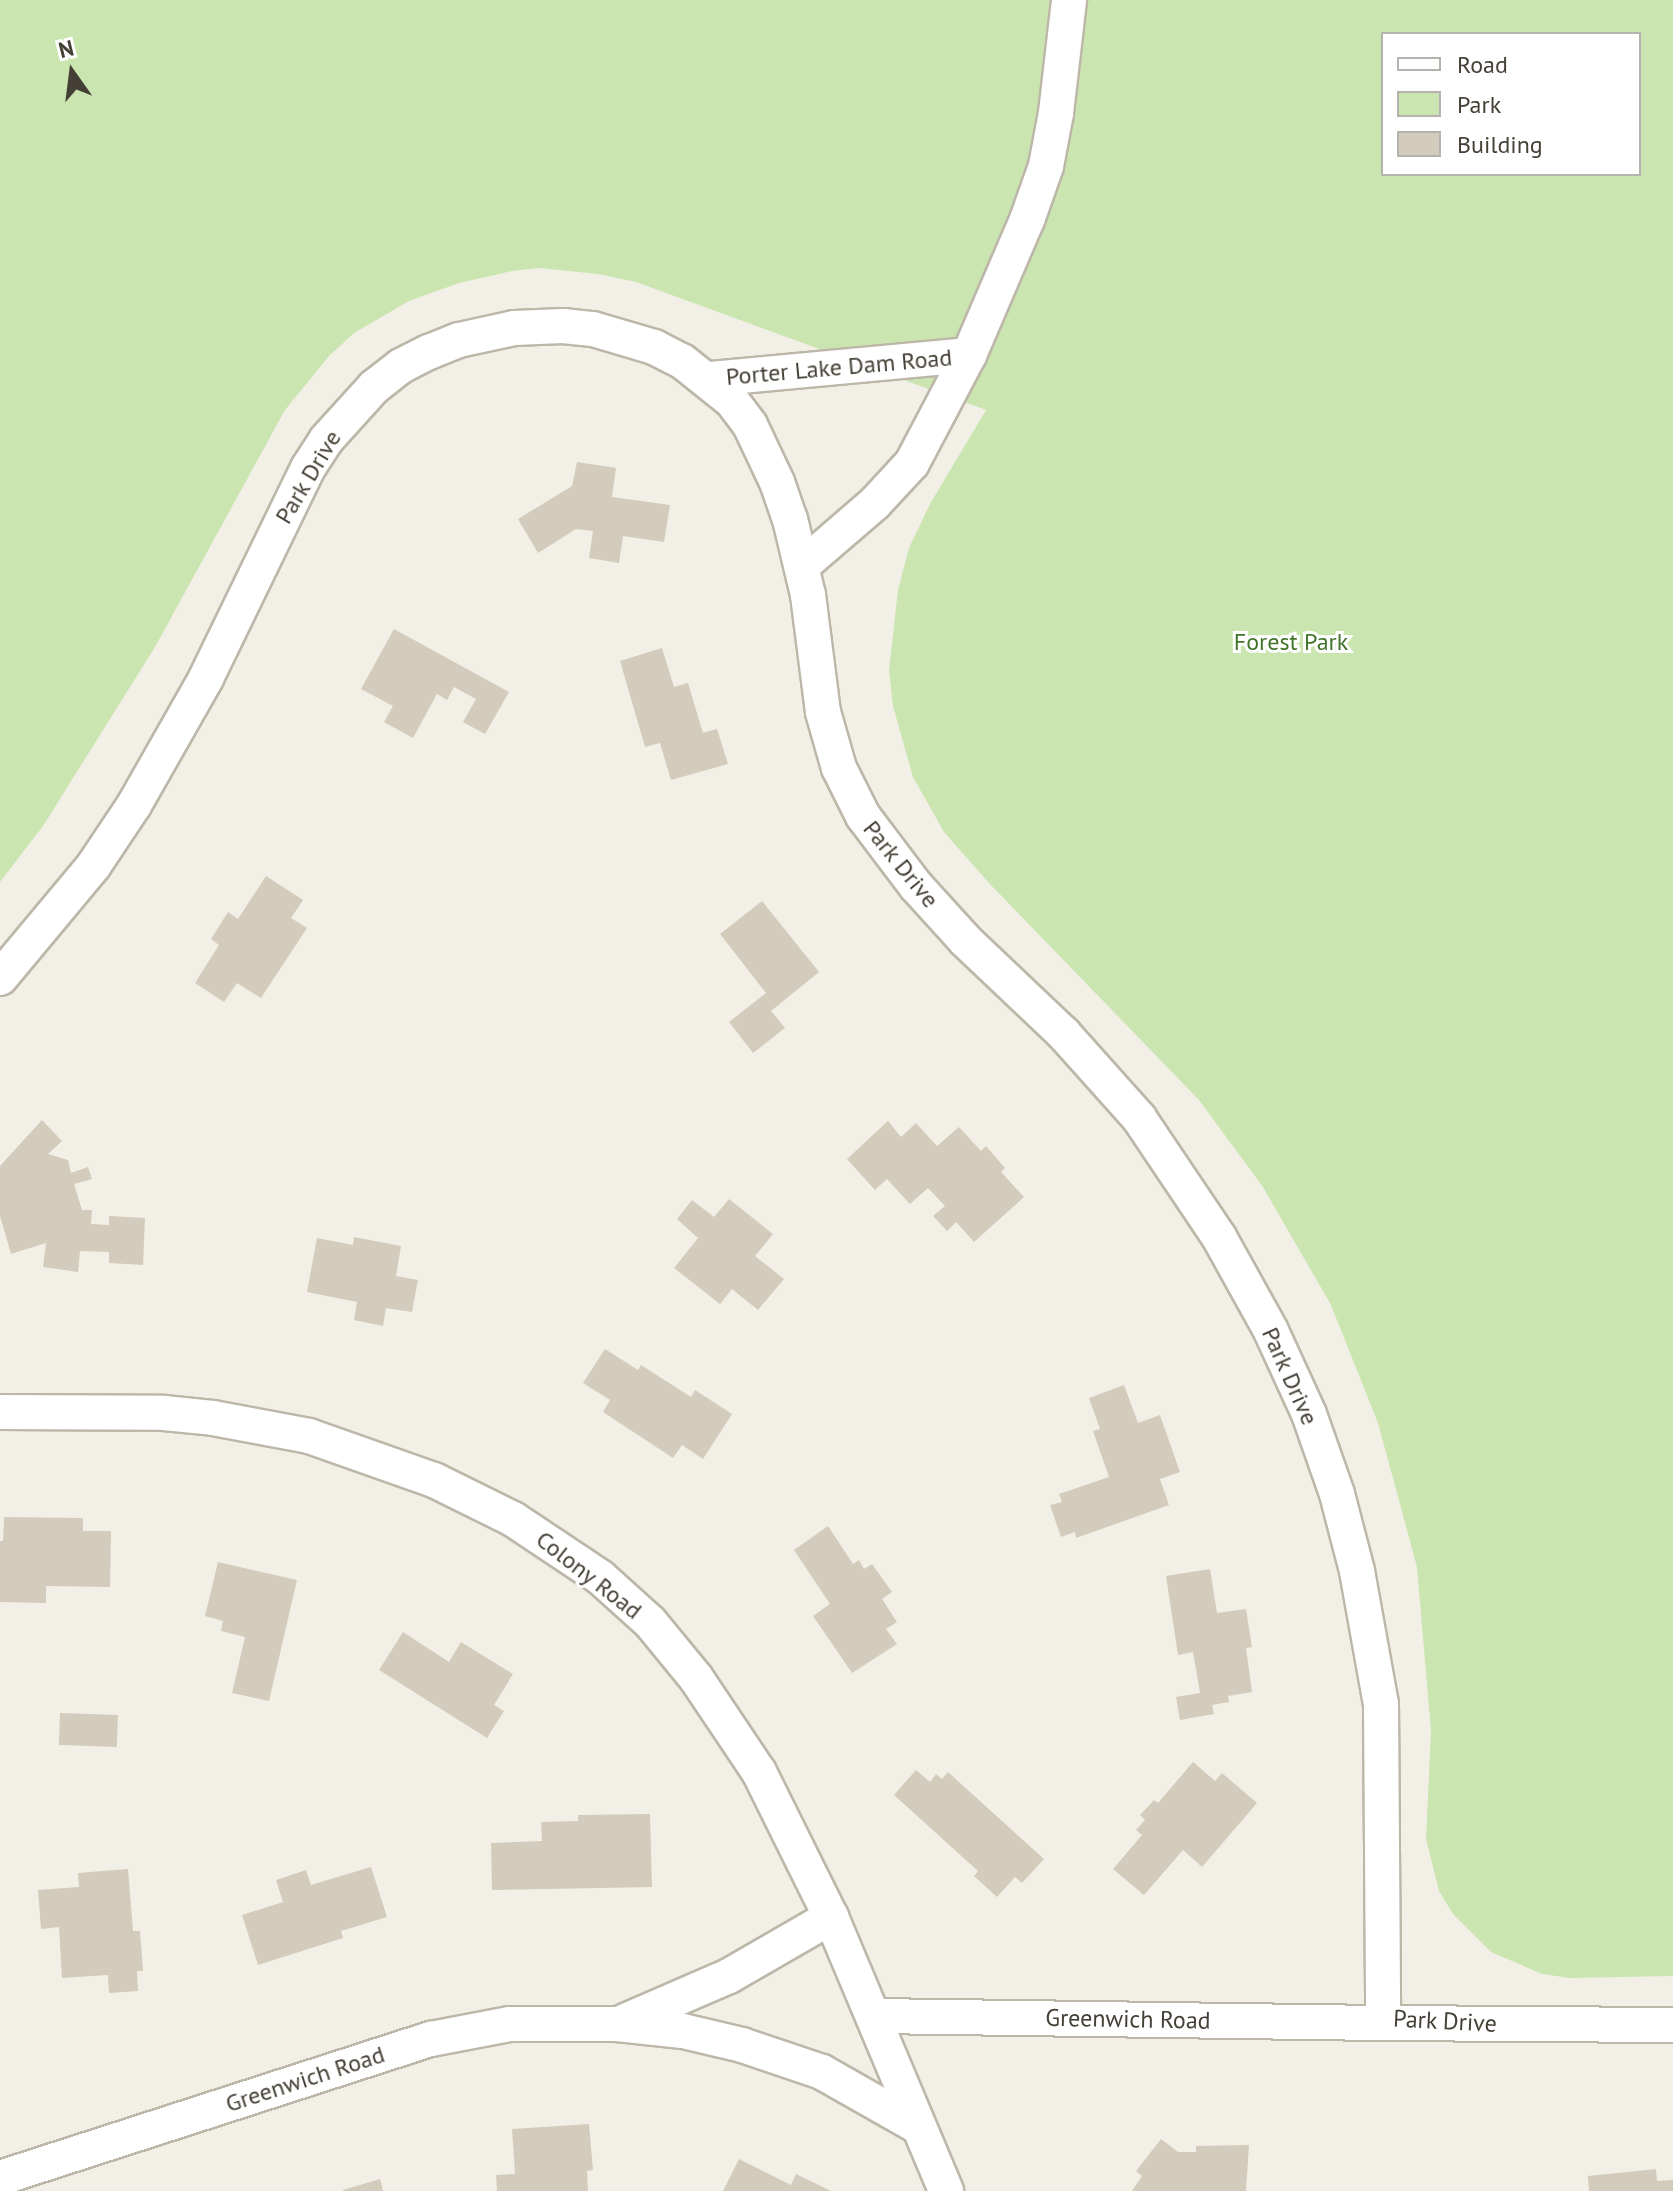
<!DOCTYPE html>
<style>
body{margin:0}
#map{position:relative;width:1673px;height:2191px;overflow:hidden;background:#f2efe6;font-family:"PT Sans",sans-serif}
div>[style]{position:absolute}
.green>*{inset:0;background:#cae5b0}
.building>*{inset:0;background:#d3ccbc;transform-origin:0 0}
.roads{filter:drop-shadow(2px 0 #bdb7a9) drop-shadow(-2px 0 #bdb7a9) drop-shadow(0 2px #bdb7a9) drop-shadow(0 -2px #bdb7a9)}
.street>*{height:34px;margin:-17px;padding:0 17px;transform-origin:17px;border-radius:17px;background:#fff}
span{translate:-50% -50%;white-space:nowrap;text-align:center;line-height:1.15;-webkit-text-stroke:6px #fff;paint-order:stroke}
.street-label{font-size:24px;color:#454035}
.park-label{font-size:24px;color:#42742b}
.legend{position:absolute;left:1381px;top:32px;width:260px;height:144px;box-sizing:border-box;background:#fff;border:2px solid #b5b3ae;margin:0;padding:10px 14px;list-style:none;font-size:24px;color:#454035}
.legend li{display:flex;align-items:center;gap:16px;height:40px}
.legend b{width:40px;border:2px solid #b5b3ae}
.north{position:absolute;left:32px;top:32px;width:80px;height:80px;-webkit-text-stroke:6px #fff;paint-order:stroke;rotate:346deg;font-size:22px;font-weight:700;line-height:32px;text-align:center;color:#454035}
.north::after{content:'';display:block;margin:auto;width:28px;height:36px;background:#454035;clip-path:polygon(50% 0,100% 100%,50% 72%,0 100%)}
</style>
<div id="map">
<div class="green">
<div style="clip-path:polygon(evenodd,0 0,1673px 0,1673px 1976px,1570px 1978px,1542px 1974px,1491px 1952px,1453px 1914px,1439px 1891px,1426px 1839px,1431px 1731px,1417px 1567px,1378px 1423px,1331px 1305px,1263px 1187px,1199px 1100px,989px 883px,944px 832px,913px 777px,893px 706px,889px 670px,898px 590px,909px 548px,930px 504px,986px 410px,636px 282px,598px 274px,539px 268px,512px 271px,459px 283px,409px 301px,354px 333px,329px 356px,285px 410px,155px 647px,43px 826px,0 882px,0 0,1383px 34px,1639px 34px,1639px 174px,1383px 174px,1383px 34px)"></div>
</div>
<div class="building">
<div style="clip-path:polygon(577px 462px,616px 468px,612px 497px,670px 505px,664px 542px,623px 536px,619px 563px,589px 558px,593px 531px,576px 529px,538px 553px,518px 519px,572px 486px)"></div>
<div style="clip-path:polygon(394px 629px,509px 692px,485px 734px,463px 722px,476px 699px,454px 687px,447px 700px,437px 694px,413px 738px,384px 722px,393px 706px,361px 689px)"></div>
<div style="clip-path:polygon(662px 648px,674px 687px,688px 683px,703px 733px,717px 729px,728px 764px,671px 780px,660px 743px,645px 747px,620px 661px)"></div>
<div style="clip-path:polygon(266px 876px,303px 900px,291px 918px,307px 928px,261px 998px,237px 983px,224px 1002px,195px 983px,219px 945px,211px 939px,228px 912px,238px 919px)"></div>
<div style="clip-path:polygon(762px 901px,819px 972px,771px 1011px,785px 1028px,753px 1053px,729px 1022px,766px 993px,720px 934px)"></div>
<div style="clip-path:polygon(42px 1120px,62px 1141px,48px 1154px,68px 1160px,71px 1173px,88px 1167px,92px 1179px,74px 1184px,82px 1210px,92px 1210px,91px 1224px,109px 1225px,109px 1216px,145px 1218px,143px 1265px,109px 1263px,109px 1252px,80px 1251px,78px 1272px,43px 1267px,46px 1243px,11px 1254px,0 1216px,0 1166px)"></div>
<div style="clip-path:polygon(888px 1121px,901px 1137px,916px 1123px,937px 1146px,959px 1127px,981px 1151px,986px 1146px,1005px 1168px,1001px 1172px,1024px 1197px,974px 1242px,956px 1222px,947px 1231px,933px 1216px,945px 1206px,928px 1188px,910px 1204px,887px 1179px,875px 1190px,847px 1159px)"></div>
<div style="clip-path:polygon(729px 1199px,773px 1234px,755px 1256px,784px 1279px,758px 1310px,732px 1289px,720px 1304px,674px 1268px,698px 1238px,677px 1219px,692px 1200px,714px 1217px)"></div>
<div style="clip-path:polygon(354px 1237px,401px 1246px,396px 1276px,418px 1280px,412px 1312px,386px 1308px,383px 1326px,354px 1320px,357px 1302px,307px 1292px,317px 1238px,353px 1245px)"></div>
<div style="clip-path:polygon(605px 1349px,638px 1370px,641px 1365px,691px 1397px,695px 1390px,732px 1414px,703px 1459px,682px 1445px,673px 1458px,603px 1412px,610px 1400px,583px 1383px)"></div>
<div style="clip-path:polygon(1124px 1385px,1138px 1423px,1160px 1415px,1180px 1472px,1160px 1479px,1169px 1505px,1076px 1538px,1075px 1532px,1061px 1537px,1050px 1505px,1062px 1502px,1059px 1494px,1109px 1477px,1093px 1431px,1100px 1429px,1089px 1398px)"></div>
<div style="clip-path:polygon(4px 1517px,83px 1518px,83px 1531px,111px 1531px,110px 1587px,46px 1586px,46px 1603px,0 1602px,0 1541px,3px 1541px)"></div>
<div style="clip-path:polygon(828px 1526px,853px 1564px,859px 1560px,864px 1569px,872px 1564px,892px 1592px,882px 1599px,897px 1622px,886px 1629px,897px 1644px,852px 1673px,813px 1616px,830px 1604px,794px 1550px)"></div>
<div style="clip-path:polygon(218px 1562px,297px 1580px,269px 1701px,232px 1693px,245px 1637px,221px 1631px,223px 1621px,205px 1616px)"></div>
<div style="clip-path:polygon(1210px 1569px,1217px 1613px,1246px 1609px,1252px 1647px,1246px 1648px,1252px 1692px,1228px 1696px,1229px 1702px,1212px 1705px,1214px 1714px,1180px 1720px,1176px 1697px,1200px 1693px,1193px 1652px,1178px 1655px,1166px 1576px)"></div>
<div style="clip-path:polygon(403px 1632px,449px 1662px,461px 1642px,513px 1674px,494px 1705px,504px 1711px,487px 1738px,379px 1670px)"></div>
<div style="left:60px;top:1713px;width:58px;height:32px;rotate:2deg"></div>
<div style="clip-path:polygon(1193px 1762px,1215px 1781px,1222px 1773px,1257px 1803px,1202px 1867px,1183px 1850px,1144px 1895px,1113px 1869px,1142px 1835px,1136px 1830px,1145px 1820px,1140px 1815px,1154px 1800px,1158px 1803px)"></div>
<div style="clip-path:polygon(916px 1770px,930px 1782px,936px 1774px,942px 1779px,948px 1772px,1044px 1859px,1022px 1883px,1015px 1877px,997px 1897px,974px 1876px,978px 1871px,894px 1795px)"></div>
<div style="clip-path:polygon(650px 1814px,652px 1887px,492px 1890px,491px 1843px,542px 1841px,541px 1822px,578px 1821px,578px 1815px)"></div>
<div style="clip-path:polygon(371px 1867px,387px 1917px,341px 1931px,343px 1938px,258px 1965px,242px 1915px,283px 1902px,276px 1880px,306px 1870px,311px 1885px)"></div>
<div style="clip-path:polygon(128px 1869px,133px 1931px,140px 1931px,143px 1971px,137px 1971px,138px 1991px,109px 1993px,108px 1975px,62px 1978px,59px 1927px,41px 1929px,38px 1890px,79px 1887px,78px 1873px)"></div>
<div style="clip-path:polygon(589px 2124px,593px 2170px,587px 2171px,588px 2191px,497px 2191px,496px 2175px,515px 2174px,512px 2129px)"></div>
<div style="clip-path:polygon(1161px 2139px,1178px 2152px,1196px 2152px,1196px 2146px,1249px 2145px,1246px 2191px,1132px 2191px,1142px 2176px,1136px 2171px)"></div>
<div style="clip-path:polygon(739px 2159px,791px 2185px,796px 2174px,831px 2191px,723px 2191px)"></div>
<div style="clip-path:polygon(1656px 2169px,1657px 2181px,1673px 2180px,1673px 2191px,1589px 2191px,1588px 2176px)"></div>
<div style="clip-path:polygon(380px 2179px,383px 2191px,343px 2191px,343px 2190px)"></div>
</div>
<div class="roads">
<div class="street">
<div style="left:709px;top:379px;width:261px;rotate:-5.3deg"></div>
<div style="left:802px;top:566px;width:96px;rotate:-40.8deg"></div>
<div style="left:875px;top:503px;width:54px;rotate:-47.2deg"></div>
<div style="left:912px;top:463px;width:122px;rotate:-62.2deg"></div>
<div style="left:969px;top:355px;width:147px;rotate:-66.8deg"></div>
<div style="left:1027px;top:220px;width:57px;rotate:-70.6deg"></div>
<div style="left:1046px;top:166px;width:54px;rotate:-79.3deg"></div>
<div style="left:1056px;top:113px;width:114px;rotate:-83.4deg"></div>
<div style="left:0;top:978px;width:147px;rotate:-50.2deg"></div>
<div style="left:94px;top:865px;width:72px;rotate:-56.3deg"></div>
<div style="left:134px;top:805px;width:146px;rotate:-60.4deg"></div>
<div style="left:206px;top:678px;width:233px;rotate:-64.1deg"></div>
<div style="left:308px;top:468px;width:33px;rotate:-57deg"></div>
<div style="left:326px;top:440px;width:72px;rotate:-47.8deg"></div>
<div style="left:374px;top:387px;width:34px;rotate:-38deg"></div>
<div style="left:401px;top:366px;width:31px;rotate:-27deg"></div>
<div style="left:429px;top:352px;width:32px;rotate:-22deg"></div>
<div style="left:459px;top:340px;width:56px;rotate:-12.3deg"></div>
<div style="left:514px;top:328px;width:49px;rotate:-2.3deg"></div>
<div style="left:563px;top:326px;width:30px;rotate:6deg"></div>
<div style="left:593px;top:329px;width:64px;rotate:16.4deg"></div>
<div style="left:654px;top:347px;width:31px;rotate:27deg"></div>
<div style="left:682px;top:361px;width:64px;rotate:38.7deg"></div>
<div style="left:732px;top:401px;width:30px;rotate:53deg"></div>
<div style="left:750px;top:425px;width:63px;rotate:64.7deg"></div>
<div style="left:777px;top:482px;width:39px;rotate:71deg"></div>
<div style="left:790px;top:519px;width:78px;rotate:76.7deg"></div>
<div style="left:808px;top:595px;width:118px;rotate:82.7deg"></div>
<div style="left:823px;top:712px;width:58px;rotate:74.1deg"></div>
<div style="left:839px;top:768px;width:54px;rotate:63.4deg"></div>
<div style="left:863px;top:816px;width:88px;rotate:52.9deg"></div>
<div style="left:916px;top:886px;width:74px;rotate:47.7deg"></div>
<div style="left:966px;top:941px;width:135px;rotate:43.5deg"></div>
<div style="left:1064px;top:1034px;width:113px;rotate:48.2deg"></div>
<div style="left:1139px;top:1118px;width:143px;rotate:56.1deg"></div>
<div style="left:1219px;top:1237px;width:107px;rotate:61deg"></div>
<div style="left:1271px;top:1331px;width:91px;rotate:65.4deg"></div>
<div style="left:1309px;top:1414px;width:85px;rotate:70.7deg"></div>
<div style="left:1337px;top:1494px;width:80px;rotate:75.4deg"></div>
<div style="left:1357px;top:1571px;width:135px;rotate:79.8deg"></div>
<div style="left:1381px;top:1704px;width:319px;rotate:89.6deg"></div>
<div style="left:1383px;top:2023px;width:290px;rotate:0.4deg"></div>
<div style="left:0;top:1412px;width:164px;rotate:0.3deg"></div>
<div style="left:164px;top:1413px;width:49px;rotate:5.8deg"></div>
<div style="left:213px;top:1418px;width:98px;rotate:10.6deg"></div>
<div style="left:309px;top:1436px;width:133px;rotate:19.4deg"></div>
<div style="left:434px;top:1480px;width:88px;rotate:26.3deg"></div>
<div style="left:513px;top:1519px;width:105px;rotate:33.7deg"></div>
<div style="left:600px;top:1577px;width:67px;rotate:42deg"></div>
<div style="left:650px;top:1622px;width:72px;rotate:50.6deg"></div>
<div style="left:696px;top:1678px;width:113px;rotate:56.2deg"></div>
<div style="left:759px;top:1772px;width:162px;rotate:63.6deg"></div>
<div style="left:831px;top:1917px;width:297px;rotate:67.2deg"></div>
<div style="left:873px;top:2016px;width:510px;rotate:0.79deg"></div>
<div style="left:625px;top:2021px;width:113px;rotate:-23.4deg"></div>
<div style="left:729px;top:1976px;width:118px;rotate:-30deg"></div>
<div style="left:0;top:2178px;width:453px;rotate:-17.9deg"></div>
<div style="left:431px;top:2039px;width:80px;rotate:-10.8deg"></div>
<div style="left:510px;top:2024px;width:107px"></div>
<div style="left:617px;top:2024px;width:66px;rotate:6.1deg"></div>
<div style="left:683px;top:2031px;width:61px;rotate:13.3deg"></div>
<div style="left:742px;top:2045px;width:84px;rotate:18.6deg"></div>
<div style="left:822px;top:2072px;width:109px;rotate:29.6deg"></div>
</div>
</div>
<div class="street-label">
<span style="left:839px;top:367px;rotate:-5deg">Porter Lake Dam Road</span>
<span style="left:308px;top:477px;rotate:-59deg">Park Drive</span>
<span style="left:901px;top:864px;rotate:51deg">Park Drive</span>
<span style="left:1290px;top:1376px;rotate:66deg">Park Drive</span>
<span style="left:589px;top:1575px;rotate:38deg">Colony Road</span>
<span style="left:1128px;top:2019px;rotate:1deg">Greenwich Road</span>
<span style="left:1445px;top:2021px;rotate:3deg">Park Drive</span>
<span style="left:305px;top:2079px;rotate:-18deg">Greenwich Road</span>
</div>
<div class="park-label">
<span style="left:1291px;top:642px">Forest Park</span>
</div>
<ul class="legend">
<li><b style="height:10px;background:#fff"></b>Road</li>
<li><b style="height:22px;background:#cae5b0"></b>Park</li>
<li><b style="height:22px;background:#d3ccbc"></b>Building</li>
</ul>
<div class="north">N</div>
</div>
